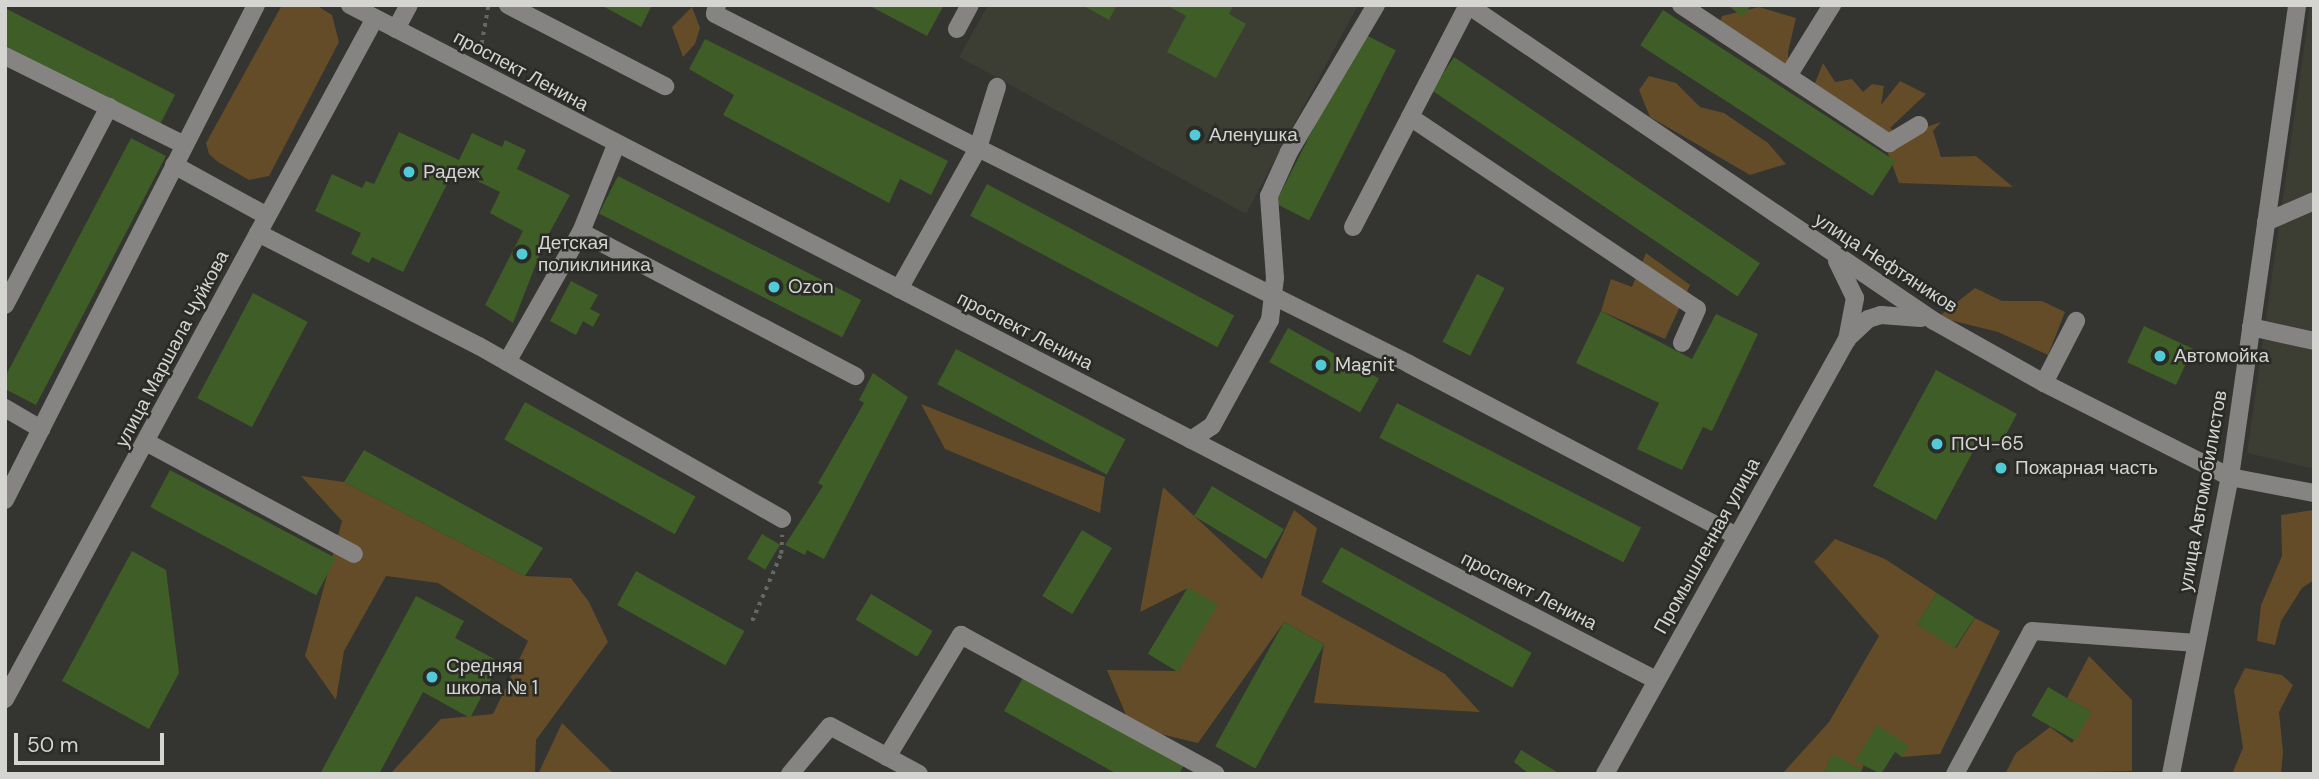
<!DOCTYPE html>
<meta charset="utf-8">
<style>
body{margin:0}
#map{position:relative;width:2319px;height:779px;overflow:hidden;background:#343430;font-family:"DM Sans",sans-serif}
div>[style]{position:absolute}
.built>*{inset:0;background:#3c3d33}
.green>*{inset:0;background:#634c27}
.building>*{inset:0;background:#3f5d26;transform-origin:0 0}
.path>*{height:3.5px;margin-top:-1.75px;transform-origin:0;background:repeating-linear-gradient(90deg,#676763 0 3.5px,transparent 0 8.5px)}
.minor>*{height:18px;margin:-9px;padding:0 9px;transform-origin:9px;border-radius:9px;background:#858482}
.dots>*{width:19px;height:19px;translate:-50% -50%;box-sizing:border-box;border:4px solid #2a2a26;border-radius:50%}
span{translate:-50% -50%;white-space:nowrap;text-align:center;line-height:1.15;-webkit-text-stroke:5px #2a2a26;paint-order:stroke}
.street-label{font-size:19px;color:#d4d4d1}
.poi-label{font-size:19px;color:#d4d4d1}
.left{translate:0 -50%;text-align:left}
.frame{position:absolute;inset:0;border:7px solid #d4d4d1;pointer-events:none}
.scale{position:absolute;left:14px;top:733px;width:150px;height:32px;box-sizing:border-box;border:4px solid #d4d4d1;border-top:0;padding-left:9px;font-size:21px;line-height:24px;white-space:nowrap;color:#d4d4d1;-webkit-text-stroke:5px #2a2a26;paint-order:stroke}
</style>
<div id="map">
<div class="built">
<div style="clip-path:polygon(988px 5px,1358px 5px,1246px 214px,959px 57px)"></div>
<div style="clip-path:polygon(2310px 5px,2314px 5px,2314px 469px,2247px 453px)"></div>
</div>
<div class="green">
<div style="clip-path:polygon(282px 5px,316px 5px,332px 15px,339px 42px,269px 176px,249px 180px,218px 162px,209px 154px,206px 143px)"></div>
<div style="clip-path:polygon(692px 7px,700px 28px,695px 44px,683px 57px,672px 27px)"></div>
<div style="clip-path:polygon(1759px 7px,1796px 18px,1788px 52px,1788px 83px,1715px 39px,1722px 16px)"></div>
<div style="clip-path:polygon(1823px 63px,1835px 82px,1852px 79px,1863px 92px,1872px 84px,1884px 86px,1881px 105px,1900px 81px,1926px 94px,1890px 128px,1900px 136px,1941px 122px,1933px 131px,1941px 157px,1976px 156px,2013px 187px,1899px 183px,1886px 148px,1809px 98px)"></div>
<div style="clip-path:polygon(1649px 76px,1676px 83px,1700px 107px,1724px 113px,1768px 143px,1786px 164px,1750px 175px,1650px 117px,1639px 90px)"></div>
<div style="clip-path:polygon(1646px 253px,1690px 285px,1665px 339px,1601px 311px,1611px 279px,1632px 287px)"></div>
<div style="clip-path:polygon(1975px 288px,2002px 301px,2042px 301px,2065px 312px,2048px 355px,1998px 332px,1938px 317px)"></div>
<div style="clip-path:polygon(921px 404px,1105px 477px,1100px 513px,945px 449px)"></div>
<div style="clip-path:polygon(301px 476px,344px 482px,525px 576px,571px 578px,589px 602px,608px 642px,536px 740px,535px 774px,390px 774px,441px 719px,493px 714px,528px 641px,438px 583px,386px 576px,344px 651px,336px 700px,305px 656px,342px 521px)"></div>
<div style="clip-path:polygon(1163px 487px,1262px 579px,1294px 510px,1317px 528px,1301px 595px,1445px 674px,1480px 712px,1314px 703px,1324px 644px,1284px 622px,1198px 743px,1131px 727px,1107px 670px,1179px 671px,1188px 588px,1140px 612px)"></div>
<div style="clip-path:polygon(2313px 510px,2314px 580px,2302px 588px,2281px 621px,2275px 645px,2257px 641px,2261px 605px,2282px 556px,2281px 515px)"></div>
<div style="clip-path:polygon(1835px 539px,1885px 559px,1937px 593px,1917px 624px,1956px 648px,1975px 618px,2000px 631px,1940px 754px,1902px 757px,1877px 726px,1862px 770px,1833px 755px,1823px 774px,1782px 774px,1829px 722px,1879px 636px,1814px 562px)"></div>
<div style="clip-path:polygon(2089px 656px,2132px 700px,2132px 771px,2005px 774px,2016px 753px,2050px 727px,2072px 743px,2091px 712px,2067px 698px)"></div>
<div style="clip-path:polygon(2245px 668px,2282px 675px,2293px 685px,2279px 712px,2283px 752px,2281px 774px,2232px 774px,2243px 748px,2234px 690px)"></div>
<div style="clip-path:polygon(562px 723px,614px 774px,538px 774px)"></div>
</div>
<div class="building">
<div style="clip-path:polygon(601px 5px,652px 5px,641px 27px)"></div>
<div style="clip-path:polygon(868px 5px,944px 5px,927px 36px)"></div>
<div style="clip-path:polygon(1082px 5px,1117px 5px,1109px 20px)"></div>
<div style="clip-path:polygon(1166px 5px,1234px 5px,1229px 14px,1246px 24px,1216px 78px,1167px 52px,1186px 16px)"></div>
<div style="clip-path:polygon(1727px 5px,1751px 5px,1743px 17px)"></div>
<div style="left:5px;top:8px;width:191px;height:41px;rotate:27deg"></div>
<div style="left:1663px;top:10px;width:277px;height:42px;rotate:33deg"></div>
<div style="left:1362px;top:33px;width:38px;height:191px;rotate:27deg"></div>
<div style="clip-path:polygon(705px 39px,948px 161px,931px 195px,900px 179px,889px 203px,723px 115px,734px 95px,689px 69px)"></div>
<div style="left:1454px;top:57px;width:369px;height:40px;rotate:34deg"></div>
<div style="clip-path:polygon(399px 132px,459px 160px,472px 133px,502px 147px,505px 140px,526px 150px,517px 169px,570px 195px,545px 241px,513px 323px,485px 305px,523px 231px,490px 213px,500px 192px,454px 170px,403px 272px,372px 257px,369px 263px,351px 254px,361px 233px,315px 211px,332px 174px,362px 188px,366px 181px,374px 184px)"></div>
<div style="clip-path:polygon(131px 138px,166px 156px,36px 405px,5px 389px,5px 377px)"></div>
<div style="left:618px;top:176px;width:273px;height:42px;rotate:27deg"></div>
<div style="left:987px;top:184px;width:280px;height:36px;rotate:28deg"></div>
<div style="left:1477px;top:274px;width:31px;height:76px;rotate:27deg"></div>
<div style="clip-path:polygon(571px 281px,598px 295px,590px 309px,600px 314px,593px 327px,583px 321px,576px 335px,550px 321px)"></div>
<div style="left:253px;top:293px;width:62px;height:119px;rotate:28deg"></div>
<div style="clip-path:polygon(1601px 311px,1692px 359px,1716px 314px,1758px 334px,1712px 431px,1703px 427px,1682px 470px,1637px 449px,1659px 403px,1576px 363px)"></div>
<div style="left:2144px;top:326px;width:54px;height:40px;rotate:25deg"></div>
<div style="left:1288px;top:328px;width:104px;height:39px;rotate:29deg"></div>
<div style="left:956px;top:349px;width:192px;height:40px;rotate:28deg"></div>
<div style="clip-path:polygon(1936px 370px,2017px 414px,1998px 449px,1980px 439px,1936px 520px,1873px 486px)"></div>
<div style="clip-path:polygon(873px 373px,908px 397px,824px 559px,807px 550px,805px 555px,785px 545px,823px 486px,818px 483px,864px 403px,859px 400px)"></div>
<div style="left:525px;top:402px;width:195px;height:43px;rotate:29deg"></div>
<div style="left:1397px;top:403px;width:274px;height:39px;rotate:27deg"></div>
<div style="clip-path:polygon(364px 450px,543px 548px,525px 576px,344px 482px)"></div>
<div style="left:170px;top:470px;width:188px;height:42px;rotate:28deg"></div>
<div style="left:1212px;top:486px;width:84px;height:35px;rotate:31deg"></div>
<div style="left:1082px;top:530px;width:35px;height:77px;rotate:31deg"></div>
<div style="left:762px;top:534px;width:21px;height:29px;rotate:31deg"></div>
<div style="left:1341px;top:547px;width:218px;height:40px;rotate:29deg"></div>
<div style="clip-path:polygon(132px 551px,166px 570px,179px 673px,149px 729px,62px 681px)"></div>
<div style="left:636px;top:571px;width:124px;height:39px;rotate:29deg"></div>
<div style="left:1188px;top:587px;width:35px;height:78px;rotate:31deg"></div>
<div style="left:1937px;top:593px;width:45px;height:37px;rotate:33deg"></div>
<div style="left:871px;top:594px;width:72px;height:30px;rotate:31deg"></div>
<div style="clip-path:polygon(416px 596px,464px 621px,455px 638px,500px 662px,470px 718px,423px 692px,379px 774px,320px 774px)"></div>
<div style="left:1284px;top:622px;width:46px;height:142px;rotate:29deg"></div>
<div style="clip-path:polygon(1024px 676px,1184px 765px,1179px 774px,1117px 774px,1004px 711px)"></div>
<div style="left:2048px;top:687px;width:50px;height:33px;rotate:30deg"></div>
<div style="clip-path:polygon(1877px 725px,1909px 746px,1902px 757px,1895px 752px,1881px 774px,1855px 761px)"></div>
<div style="clip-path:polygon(1521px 750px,1557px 772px,1556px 774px,1529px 774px,1514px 762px)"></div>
<div style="clip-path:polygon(1833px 754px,1862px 770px,1860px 774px,1823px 774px)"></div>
</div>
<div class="path">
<div style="left:480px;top:52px;width:46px;rotate:-79.9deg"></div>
<div style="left:752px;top:621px;width:73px;rotate:-66.6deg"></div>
<div style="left:781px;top:554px;width:19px;rotate:-87deg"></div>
</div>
<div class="minor">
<div style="left:350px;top:5px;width:1470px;rotate:27.33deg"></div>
<div style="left:508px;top:5px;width:177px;rotate:27.3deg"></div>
<div style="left:717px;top:5px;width:9px;rotate:103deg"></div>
<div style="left:715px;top:14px;width:295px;rotate:27deg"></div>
<div style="left:978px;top:148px;width:64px;rotate:-72.7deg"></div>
<div style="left:1468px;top:5px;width:563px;rotate:34.14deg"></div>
<div style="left:1934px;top:321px;width:126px;rotate:29.4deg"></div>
<div style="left:2044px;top:383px;width:208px;rotate:26.8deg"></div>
<div style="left:2230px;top:477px;width:86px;rotate:10.8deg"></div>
<div style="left:1468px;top:5px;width:126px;rotate:117.4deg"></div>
<div style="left:1410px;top:117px;width:345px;rotate:33.8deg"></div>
<div style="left:1697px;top:309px;width:37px;rotate:114deg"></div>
<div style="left:1681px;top:5px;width:250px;rotate:33.6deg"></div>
<div style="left:1889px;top:143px;width:35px;rotate:-31deg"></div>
<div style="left:396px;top:29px;width:27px;rotate:-62deg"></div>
<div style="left:957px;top:29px;width:27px;rotate:-62deg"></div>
<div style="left:5px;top:56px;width:200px;rotate:26.4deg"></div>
<div style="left:1788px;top:76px;width:84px;rotate:-58.2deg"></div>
<div style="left:174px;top:165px;width:106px;rotate:28.7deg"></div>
<div style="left:2266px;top:222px;width:52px;rotate:-23.6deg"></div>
<div style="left:1353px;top:227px;width:124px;rotate:-62.6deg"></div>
<div style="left:581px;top:232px;width:310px;rotate:27.7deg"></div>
<div style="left:258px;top:233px;width:248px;rotate:27.1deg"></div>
<div style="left:479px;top:346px;width:349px;rotate:29.7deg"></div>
<div style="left:899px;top:289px;width:162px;rotate:-60.7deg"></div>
<div style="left:978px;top:148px;width:482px;rotate:26.6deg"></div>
<div style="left:1409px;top:364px;width:370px;rotate:27.7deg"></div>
<div style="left:5px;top:305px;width:224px;rotate:-62.3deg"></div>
<div style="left:2251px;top:327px;width:65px;rotate:12.5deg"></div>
<div style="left:1849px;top:337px;width:26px;rotate:-43deg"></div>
<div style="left:1868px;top:319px;width:14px;rotate:-17deg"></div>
<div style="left:1881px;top:315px;width:40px;rotate:4.3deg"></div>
<div style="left:507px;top:362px;width:150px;rotate:-60.4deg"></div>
<div style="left:581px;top:232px;width:94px;rotate:-68.1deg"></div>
<div style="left:2044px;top:383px;width:70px;rotate:-62.7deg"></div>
<div style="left:5px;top:408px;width:42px;rotate:30.3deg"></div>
<div style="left:1191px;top:440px;width:25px;rotate:-34deg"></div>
<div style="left:1212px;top:426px;width:121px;rotate:-61.3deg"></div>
<div style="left:1270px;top:320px;width:42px;rotate:-83.2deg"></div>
<div style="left:1275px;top:278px;width:82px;rotate:-94.2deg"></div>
<div style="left:1269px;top:196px;width:48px;rotate:-65.6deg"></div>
<div style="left:1289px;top:152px;width:171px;rotate:-59.4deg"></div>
<div style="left:146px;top:442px;width:236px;rotate:28.3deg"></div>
<div style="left:5px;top:500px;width:555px;rotate:-63.11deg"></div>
<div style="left:5px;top:699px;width:775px;rotate:-61.48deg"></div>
<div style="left:887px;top:757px;width:143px;rotate:-58.8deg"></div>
<div style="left:961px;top:635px;width:290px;rotate:28.6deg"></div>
<div style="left:790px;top:774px;width:62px;rotate:-50.2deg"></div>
<div style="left:830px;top:726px;width:101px;rotate:28.3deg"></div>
<div style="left:1605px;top:774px;width:497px;rotate:-60.9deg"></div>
<div style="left:1847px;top:340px;width:43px;rotate:-79.2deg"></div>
<div style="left:1855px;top:298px;width:41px;rotate:-115.9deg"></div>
<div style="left:1955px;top:774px;width:162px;rotate:-61.7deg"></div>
<div style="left:2032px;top:631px;width:165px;rotate:4.2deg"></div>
<div style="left:2171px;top:774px;width:303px;rotate:-78.8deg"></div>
<div style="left:2230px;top:477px;width:477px;rotate:-81.9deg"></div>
</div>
<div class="dots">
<div style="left:1195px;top:135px;background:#52cbd8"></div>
<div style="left:409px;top:172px;background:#52cbd8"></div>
<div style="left:522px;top:254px;background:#52cbd8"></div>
<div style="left:774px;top:287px;background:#52cbd8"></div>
<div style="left:2160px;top:356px;background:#52cbd8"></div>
<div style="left:1321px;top:365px;background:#52cbd8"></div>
<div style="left:1937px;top:444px;background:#52cbd8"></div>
<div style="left:2001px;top:468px;background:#52cbd8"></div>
<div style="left:432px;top:677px;background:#52cbd8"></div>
</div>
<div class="street-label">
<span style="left:521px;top:71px;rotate:28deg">проспект Ленина</span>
<span style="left:1886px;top:263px;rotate:33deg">улица Нефтяников</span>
<span style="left:1025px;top:331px;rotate:27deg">проспект Ленина</span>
<span style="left:172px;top:349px;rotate:-62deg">улица Маршала Чуйкова</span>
<span style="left:2203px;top:491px;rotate:-80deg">улица Автомобилистов</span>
<span style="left:1707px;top:546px;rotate:-61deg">Промышленная улица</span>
<span style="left:1529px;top:591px;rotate:27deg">проспект Ленина</span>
</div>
<div class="poi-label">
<span class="left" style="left:1209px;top:135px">Аленушка</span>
<span class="left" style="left:423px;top:172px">Радеж</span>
<span class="left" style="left:538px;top:254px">Детская<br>поликлиника</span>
<span class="left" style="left:788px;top:287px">Ozon</span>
<span class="left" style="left:2174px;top:356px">Автомойка</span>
<span class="left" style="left:1335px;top:365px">Magnit</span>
<span class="left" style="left:1951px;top:444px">ПСЧ-65</span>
<span class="left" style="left:2015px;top:468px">Пожарная часть</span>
<span class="left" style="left:446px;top:677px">Средняя<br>школа № 1</span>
</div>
<div class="frame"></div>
<div class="scale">50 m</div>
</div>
